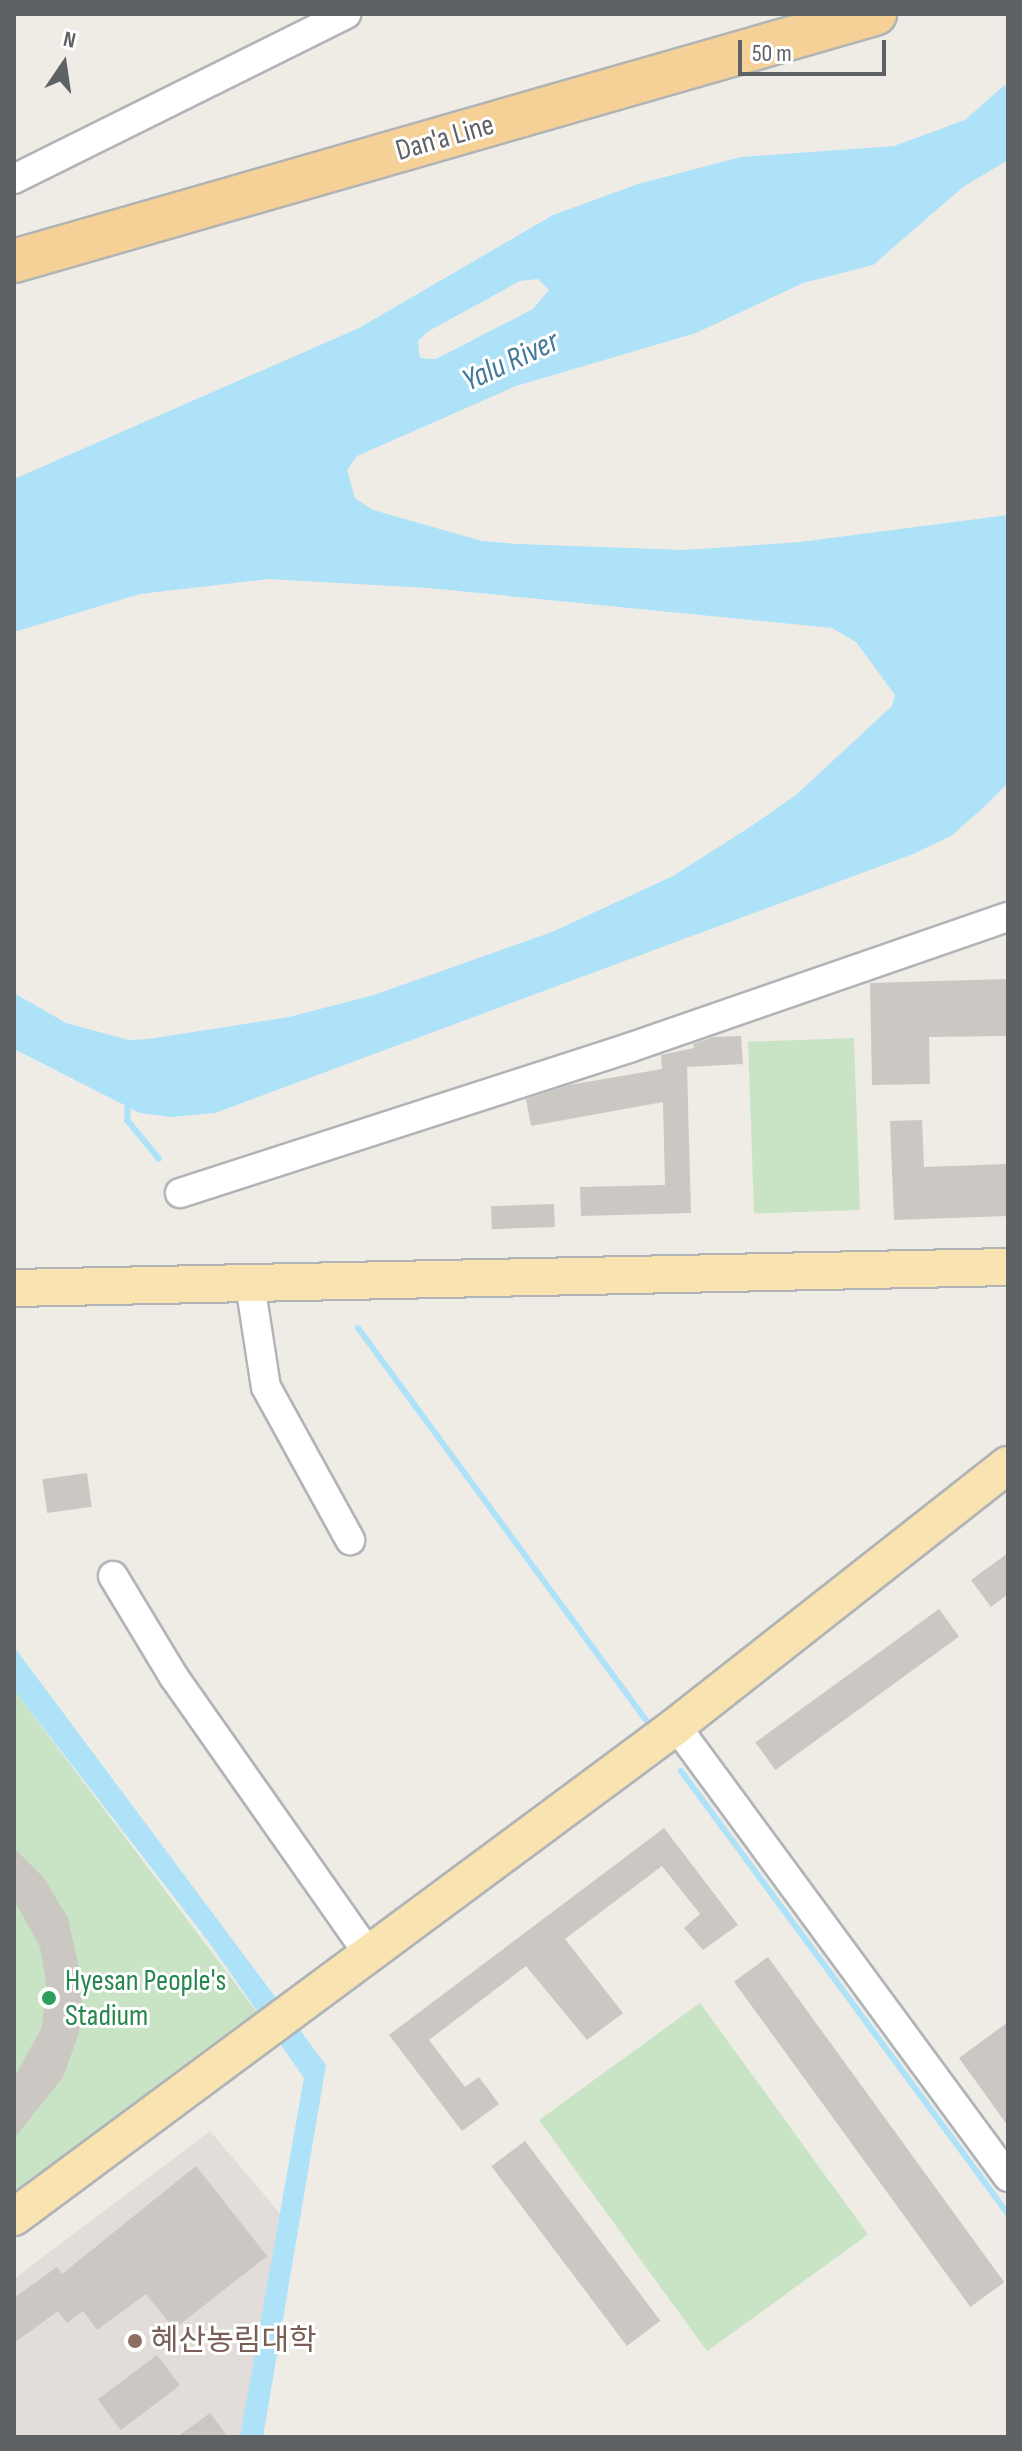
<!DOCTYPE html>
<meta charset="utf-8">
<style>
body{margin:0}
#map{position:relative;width:1022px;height:2451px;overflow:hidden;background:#efece6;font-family:"Sofia Sans Condensed","Noto Sans KR",sans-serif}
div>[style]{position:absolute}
.education>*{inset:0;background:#e2ddd8}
.green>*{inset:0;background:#c9e4c5;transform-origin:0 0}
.water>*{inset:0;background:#ade2f9}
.stream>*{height:6px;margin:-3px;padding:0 3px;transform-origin:3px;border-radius:3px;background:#ade2f9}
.building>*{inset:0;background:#cbc7c3;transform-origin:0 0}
.roads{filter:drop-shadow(2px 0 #b1b4b7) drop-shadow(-2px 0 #b1b4b7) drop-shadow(0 2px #b1b4b7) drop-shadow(0 -2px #b1b4b7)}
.minor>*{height:28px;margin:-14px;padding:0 14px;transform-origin:14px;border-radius:14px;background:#fff}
.major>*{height:36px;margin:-18px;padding:0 18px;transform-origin:18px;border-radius:18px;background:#f9e3b1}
.highway>*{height:42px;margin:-21px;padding:0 21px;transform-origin:21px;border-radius:21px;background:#f5d097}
.dots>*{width:22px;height:22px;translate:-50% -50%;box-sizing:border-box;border:4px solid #fff;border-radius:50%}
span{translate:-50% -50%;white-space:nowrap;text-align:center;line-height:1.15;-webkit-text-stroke:6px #fff;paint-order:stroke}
.street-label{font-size:30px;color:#5e6265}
.leisure-label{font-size:30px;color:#27864d}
.left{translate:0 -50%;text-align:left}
.education-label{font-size:30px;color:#785e54}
.water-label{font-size:32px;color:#437a99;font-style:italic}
.frame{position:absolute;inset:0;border:16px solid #5e6265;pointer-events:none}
.north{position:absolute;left:24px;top:24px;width:80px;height:80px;-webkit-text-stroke:6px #fff;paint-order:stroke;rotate:13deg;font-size:22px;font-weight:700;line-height:32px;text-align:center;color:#5e6265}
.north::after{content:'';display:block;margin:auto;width:28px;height:36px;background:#5e6265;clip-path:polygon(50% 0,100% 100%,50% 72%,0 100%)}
.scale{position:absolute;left:738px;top:40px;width:148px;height:36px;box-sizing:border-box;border:4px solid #5e6265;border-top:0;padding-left:10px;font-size:24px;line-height:28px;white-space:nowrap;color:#5e6265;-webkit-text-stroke:6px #fff;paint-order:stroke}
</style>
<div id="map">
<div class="education">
<div style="clip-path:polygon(210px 2131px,283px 2217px,240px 2437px,14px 2437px,14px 2279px)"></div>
</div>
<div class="green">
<div style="left:854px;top:1038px;width:172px;height:106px;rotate:88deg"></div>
<div style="clip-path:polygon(14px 1690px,259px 2015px,14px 2196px)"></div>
<div style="left:700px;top:2003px;width:286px;height:199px;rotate:54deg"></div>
</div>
<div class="water">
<div style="clip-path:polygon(evenodd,1008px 82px,1008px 160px,963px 187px,873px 265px,803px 283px,696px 333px,516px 386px,357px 456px,347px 470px,355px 498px,373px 510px,482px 541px,518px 544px,685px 550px,800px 542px,1008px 515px,1008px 783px,982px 809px,951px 836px,913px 854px,215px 1113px,171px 1117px,140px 1113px,14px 1049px,14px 993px,66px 1023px,129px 1040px,148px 1039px,289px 1017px,374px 995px,552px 932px,673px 876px,750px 827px,796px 795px,892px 706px,895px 695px,856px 642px,832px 628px,428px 588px,269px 579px,140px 594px,14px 632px,14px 479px,359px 328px,553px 215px,638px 184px,741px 157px,894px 146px,965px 120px,1008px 82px,538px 279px,549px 290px,533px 309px,436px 359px,420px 358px,418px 341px,427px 332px,520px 281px,538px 279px)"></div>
<div style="clip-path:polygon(14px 1647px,326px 2065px,263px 2437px,240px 2437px,304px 2078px,208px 1941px,14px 1690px)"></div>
</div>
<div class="stream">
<div style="left:128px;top:1103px;width:17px;rotate:93deg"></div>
<div style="left:127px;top:1120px;width:50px;rotate:50.6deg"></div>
<div style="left:358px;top:1328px;width:486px;rotate:53.7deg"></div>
<div style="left:681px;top:1771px;width:551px;rotate:53.57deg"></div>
</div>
<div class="building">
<div style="clip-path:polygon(1008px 979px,1008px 1036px,929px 1037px,930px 1084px,872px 1085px,870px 983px)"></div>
<div style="clip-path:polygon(741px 1036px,743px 1064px,687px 1067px,691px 1213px,581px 1216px,580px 1187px,665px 1185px,663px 1102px,531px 1126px,526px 1099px,569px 1085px,662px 1069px,661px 1055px,694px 1048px,693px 1044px,713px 1037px)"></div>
<div style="clip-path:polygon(922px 1120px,924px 1167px,1008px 1164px,1008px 1216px,894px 1220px,890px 1121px)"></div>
<div style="left:554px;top:1204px;width:23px;height:63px;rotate:88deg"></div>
<div style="left:87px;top:1473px;width:34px;height:45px;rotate:82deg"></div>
<div style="clip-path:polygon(1008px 1553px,1008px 1594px,991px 1607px,971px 1580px)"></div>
<div style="left:939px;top:1609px;width:34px;height:227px;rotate:54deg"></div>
<div style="clip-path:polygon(664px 1828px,738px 1925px,703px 1950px,684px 1928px,700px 1914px,662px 1866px,565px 1939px,623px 2013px,587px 2040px,526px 1966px,429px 2040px,465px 2087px,479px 2077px,499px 2104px,462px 2131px,389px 2035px)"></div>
<div style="clip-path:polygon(14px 1848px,44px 1878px,68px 1918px,83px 1986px,79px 2033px,63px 2077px,14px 2139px,14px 2078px,41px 2029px,47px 1988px,40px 1947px,14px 1900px)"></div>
<div style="left:768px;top:1957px;width:402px;height:42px;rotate:54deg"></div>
<div style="clip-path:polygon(1008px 2022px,1008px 2126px,959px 2058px)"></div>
<div style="left:525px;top:2141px;width:225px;height:42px;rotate:53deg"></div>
<div style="clip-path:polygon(196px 2166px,267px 2256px,174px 2329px,146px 2294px,97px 2330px,83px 2311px,67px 2323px,58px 2311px,14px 2343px,14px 2298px,57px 2267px,62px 2274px)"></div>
<div style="left:157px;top:2355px;width:38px;height:74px;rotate:53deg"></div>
<div style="clip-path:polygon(210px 2413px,228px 2437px,177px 2437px)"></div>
</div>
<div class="roads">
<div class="minor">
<div style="left:14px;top:179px;width:371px;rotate:-26.4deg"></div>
<div style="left:180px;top:1193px;width:472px;rotate:-17.9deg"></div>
<div style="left:629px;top:1048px;width:401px;rotate:-19.1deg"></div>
<div style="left:250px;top:1284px;width:104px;rotate:81.2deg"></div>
<div style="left:266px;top:1387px;width:175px;rotate:61.2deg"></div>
<div style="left:113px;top:1576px;width:118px;rotate:58.9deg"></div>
<div style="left:174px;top:1677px;width:336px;rotate:54.9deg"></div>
<div style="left:676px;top:1726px;width:560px;rotate:53.64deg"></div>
</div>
<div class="major">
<div style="left:14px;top:1288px;width:994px;rotate:-1.21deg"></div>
<div style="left:14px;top:2217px;width:824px;rotate:-36.56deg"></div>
<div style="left:676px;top:1726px;width:422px;rotate:-38.2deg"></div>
</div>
<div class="highway">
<div style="left:14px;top:261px;width:896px;rotate:-16.01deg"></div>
</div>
</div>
<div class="dots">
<div style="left:49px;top:1998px;background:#2e9e5b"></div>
<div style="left:135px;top:2341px;background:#8d6e63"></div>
</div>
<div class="street-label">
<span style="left:445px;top:138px;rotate:-16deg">Dan'a Line</span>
</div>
<div class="leisure-label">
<span class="left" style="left:65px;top:1998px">Hyesan People's<br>Stadium</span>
</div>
<div class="education-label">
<span class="left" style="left:151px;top:2341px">혜산농림대학</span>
</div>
<div class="water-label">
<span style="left:511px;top:362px;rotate:-25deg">Yalu River</span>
</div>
<div class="frame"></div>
<div class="north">N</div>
<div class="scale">50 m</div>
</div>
